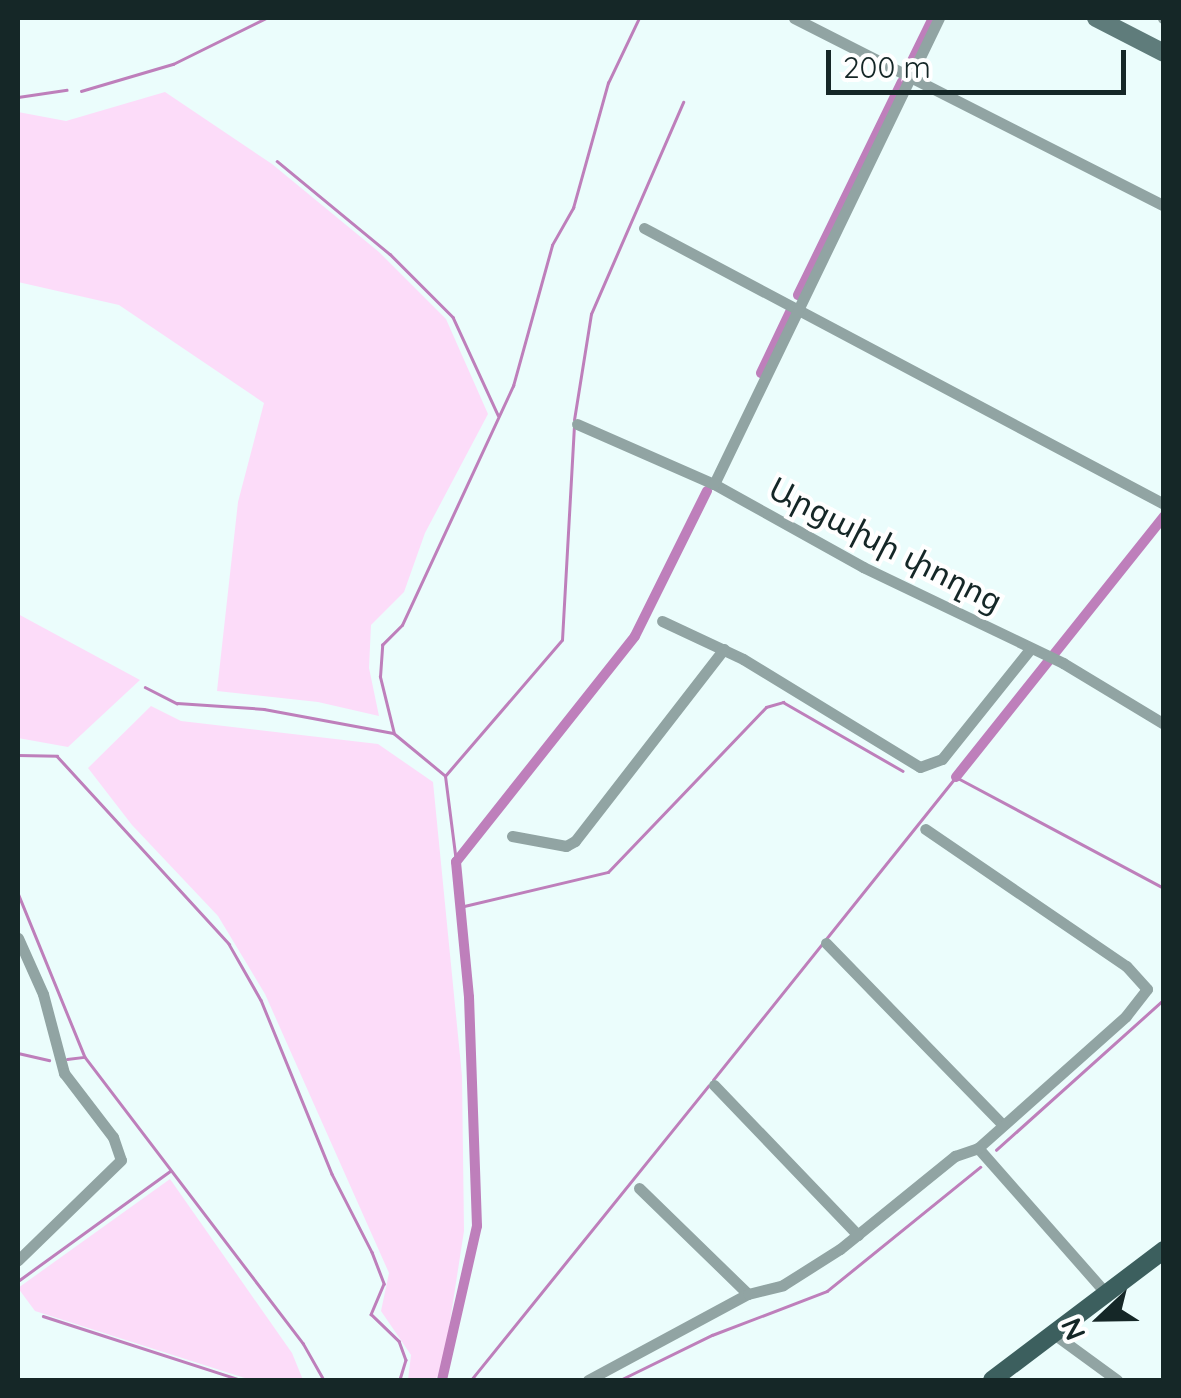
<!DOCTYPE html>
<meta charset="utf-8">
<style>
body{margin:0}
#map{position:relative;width:1181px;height:1398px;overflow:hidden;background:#ebfdfc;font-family:Quicksand,"Noto Sans Armenian",sans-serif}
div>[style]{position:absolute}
.green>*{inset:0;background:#fcdcf9}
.stream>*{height:2.5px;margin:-1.25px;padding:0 1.25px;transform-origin:1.25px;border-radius:1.25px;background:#be7fbb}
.canal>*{height:10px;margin:-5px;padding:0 5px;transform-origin:5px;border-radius:5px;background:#be7fbb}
.street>*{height:11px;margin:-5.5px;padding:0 5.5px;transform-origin:5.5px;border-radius:5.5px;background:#91a4a3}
.secondary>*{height:18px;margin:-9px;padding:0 9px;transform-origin:9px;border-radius:9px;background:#5f7c7b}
.primary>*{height:18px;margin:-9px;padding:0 9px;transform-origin:9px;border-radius:9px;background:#3c5f5e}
span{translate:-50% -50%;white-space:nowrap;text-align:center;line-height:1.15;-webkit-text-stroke:8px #fff;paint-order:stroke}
.street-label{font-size:32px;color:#152727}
.frame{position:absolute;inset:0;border:20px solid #152727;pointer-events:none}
.north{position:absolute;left:1051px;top:1268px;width:100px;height:100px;-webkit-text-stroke:8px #fff;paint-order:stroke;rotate:248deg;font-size:28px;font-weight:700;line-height:40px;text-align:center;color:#152727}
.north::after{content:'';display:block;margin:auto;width:35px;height:45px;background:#152727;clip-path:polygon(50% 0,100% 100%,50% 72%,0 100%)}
.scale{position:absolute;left:826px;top:50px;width:300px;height:45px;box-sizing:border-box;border:5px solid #152727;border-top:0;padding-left:12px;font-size:30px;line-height:35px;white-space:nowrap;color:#152727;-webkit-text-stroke:8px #fff;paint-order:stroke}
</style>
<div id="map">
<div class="green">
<div style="clip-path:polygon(165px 92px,272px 164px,379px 252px,446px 319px,488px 414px,425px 533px,404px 592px,371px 625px,369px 668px,379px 716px,318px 702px,217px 691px,238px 502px,264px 403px,119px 305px,18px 282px,18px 112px,66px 121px)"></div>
<div style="clip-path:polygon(18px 614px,140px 680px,68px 747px,18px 738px)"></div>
<div style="clip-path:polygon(151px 706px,181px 721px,378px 744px,433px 782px,462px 1076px,464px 1231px,442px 1373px,433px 1380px,408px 1380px,411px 1355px,381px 1311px,389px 1273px,265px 994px,218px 916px,132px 825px,88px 768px)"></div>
<div style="clip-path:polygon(170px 1179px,292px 1353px,303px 1380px,251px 1380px,35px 1311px,18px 1288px)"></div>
</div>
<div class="stream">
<div style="left:81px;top:91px;width:96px;rotate:-16.4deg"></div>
<div style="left:173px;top:64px;width:104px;rotate:-26.3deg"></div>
<div style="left:18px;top:97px;width:49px;rotate:-8.3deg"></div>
<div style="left:277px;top:161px;width:146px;rotate:39.5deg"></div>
<div style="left:390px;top:254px;width:89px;rotate:45deg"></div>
<div style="left:453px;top:317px;width:108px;rotate:65.3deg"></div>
<div style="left:574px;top:420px;width:107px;rotate:-80.9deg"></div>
<div style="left:591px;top:314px;width:231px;rotate:-66.5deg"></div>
<div style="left:145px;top:687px;width:36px;rotate:27deg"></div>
<div style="left:177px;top:703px;width:87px;rotate:3.9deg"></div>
<div style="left:264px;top:709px;width:131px;rotate:10.5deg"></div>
<div style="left:18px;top:755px;width:39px;rotate:1deg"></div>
<div style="left:57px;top:756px;width:255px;rotate:47.5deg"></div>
<div style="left:229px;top:944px;width:64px;rotate:60.3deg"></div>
<div style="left:261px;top:1000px;width:188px;rotate:67.8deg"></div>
<div style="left:332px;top:1174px;width:88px;rotate:62.9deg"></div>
<div style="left:372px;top:1252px;width:34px;rotate:69deg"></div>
<div style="left:384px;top:1284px;width:33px;rotate:113deg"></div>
<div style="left:371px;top:1314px;width:39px;rotate:44deg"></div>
<div style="left:399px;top:1341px;width:20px;rotate:70deg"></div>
<div style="left:406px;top:1360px;width:21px;rotate:107deg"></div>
<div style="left:445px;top:776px;width:66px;rotate:-140.5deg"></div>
<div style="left:394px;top:734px;width:59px;rotate:-103.8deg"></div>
<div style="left:380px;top:677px;width:32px;rotate:-86deg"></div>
<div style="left:382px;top:645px;width:28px;rotate:-45deg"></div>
<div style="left:402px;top:625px;width:264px;rotate:-65.1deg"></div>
<div style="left:513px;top:386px;width:146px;rotate:-74.5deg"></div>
<div style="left:552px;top:245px;width:43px;rotate:-60.4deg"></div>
<div style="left:573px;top:208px;width:130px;rotate:-74.4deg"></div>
<div style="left:608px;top:83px;width:72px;rotate:-64.5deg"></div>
<div style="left:456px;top:862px;width:87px;rotate:-97.3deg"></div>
<div style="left:445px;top:776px;width:179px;rotate:-49.3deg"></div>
<div style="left:562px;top:640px;width:212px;rotate:-86.8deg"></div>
<div style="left:18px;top:893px;width:177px;rotate:67.8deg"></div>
<div style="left:85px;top:1057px;width:360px;rotate:52.7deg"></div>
<div style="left:303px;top:1343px;width:43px;rotate:60.4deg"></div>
<div style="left:460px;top:907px;width:152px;rotate:-13.3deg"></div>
<div style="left:608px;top:872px;width:228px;rotate:-46.2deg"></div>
<div style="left:766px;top:707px;width:18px;rotate:-16deg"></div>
<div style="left:783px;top:702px;width:138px;rotate:29.9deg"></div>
<div style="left:18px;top:1053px;width:32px;rotate:13deg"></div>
<div style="left:67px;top:1059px;width:17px;rotate:-7deg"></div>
<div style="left:713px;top:1080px;width:388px;rotate:-51.3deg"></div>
<div style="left:956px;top:777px;width:236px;rotate:28.1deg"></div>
<div style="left:996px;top:1150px;width:226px;rotate:-41.9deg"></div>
<div style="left:18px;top:1281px;width:188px;rotate:-35.9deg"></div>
<div style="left:43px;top:1316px;width:208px;rotate:17.9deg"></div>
<div style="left:471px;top:1380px;width:378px;rotate:-51.1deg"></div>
<div style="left:620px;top:1380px;width:102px;rotate:-26.1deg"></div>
<div style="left:712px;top:1335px;width:123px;rotate:-20.9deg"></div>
<div style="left:827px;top:1291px;width:197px;rotate:-39deg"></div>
</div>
<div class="canal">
<div style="left:910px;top:65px;width:52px;rotate:-63.9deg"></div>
<div style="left:798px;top:295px;width:237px;rotate:-64deg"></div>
<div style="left:761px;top:373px;width:72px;rotate:-64.5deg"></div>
<div style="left:956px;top:777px;width:334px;rotate:-51.4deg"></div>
<div style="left:442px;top:1380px;width:158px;rotate:-77.2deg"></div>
<div style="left:477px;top:1226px;width:229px;rotate:-92deg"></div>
<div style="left:469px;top:997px;width:136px;rotate:-95.5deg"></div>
<div style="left:456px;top:862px;width:288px;rotate:-51.6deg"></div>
<div style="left:635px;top:636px;width:162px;rotate:-63.6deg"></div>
</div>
<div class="street">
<div style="left:794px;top:18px;width:415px;rotate:26.9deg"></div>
<div style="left:1163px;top:18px;width:1px"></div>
<div style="left:644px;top:228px;width:589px;rotate:27.96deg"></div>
<div style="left:577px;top:424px;width:150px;rotate:23.7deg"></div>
<div style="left:714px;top:484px;width:171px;rotate:29.1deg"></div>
<div style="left:863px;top:567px;width:222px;rotate:25.6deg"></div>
<div style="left:1063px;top:663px;width:118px;rotate:31.1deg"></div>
<div style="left:714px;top:484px;width:517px;rotate:-64.23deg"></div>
<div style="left:662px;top:621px;width:89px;rotate:25.1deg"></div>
<div style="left:743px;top:659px;width:207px;rotate:31.4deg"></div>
<div style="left:920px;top:767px;width:23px;rotate:-20deg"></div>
<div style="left:942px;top:759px;width:141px;rotate:-51.3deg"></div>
<div style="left:512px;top:836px;width:55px;rotate:10.5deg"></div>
<div style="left:566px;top:846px;width:10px;rotate:-29deg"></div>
<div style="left:575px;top:841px;width:243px;rotate:-52.2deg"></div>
<div style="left:18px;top:938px;width:61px;rotate:65.9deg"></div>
<div style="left:43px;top:994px;width:82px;rotate:75.1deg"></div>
<div style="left:64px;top:1073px;width:81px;rotate:52.6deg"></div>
<div style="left:113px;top:1137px;width:24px;rotate:71deg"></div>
<div style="left:121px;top:1160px;width:144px;rotate:135.8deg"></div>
<div style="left:826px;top:943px;width:250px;rotate:45.8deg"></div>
<div style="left:714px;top:1085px;width:208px;rotate:46.2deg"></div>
<div style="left:978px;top:1148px;width:193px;rotate:48.6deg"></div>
<div style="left:639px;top:1188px;width:152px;rotate:44.2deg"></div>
<div style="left:1054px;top:1334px;width:78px;rotate:36.1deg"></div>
<div style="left:588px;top:1380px;width:182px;rotate:-28.3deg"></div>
<div style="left:748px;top:1294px;width:36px;rotate:-14deg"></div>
<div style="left:783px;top:1285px;width:67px;rotate:-32.3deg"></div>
<div style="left:840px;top:1249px;width:148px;rotate:-39deg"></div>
<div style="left:955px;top:1156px;width:24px;rotate:-19deg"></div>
<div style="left:978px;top:1148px;width:198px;rotate:-41.7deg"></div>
<div style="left:1126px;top:1016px;width:34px;rotate:-52deg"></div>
<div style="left:1147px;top:989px;width:31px;rotate:-132deg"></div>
<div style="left:1126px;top:966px;width:243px;rotate:-145.7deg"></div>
</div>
<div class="secondary">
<div style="left:1096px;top:18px;width:76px;rotate:27.2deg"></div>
</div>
<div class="primary">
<div style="left:992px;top:1380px;width:216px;rotate:-37.1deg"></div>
</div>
<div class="street-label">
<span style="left:886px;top:544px;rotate:27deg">Արցախի փողոց</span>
</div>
<div class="frame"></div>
<div class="north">N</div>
<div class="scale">200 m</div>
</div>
